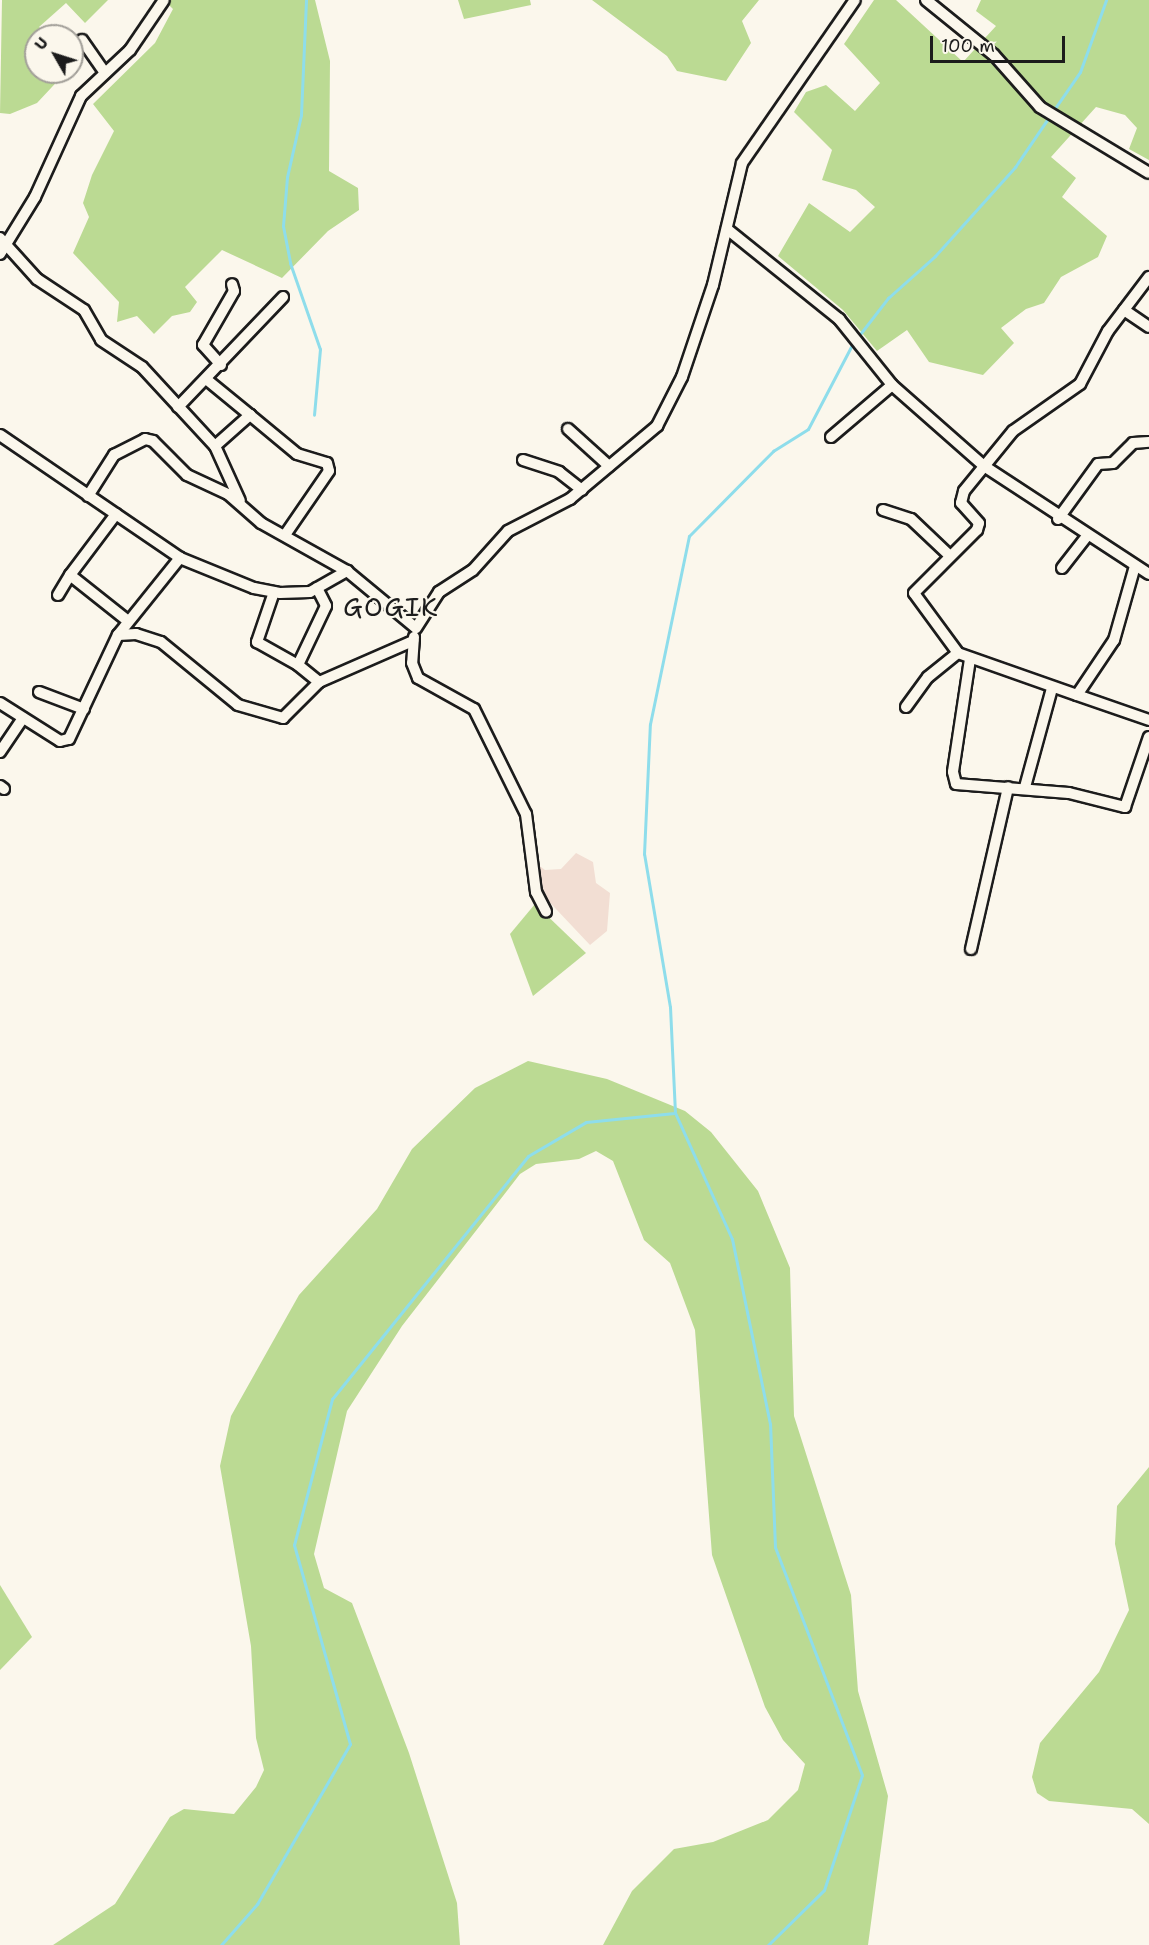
<!DOCTYPE html>
<style>
body{margin:0}
#map{position:relative;width:1149px;height:1945px;overflow:hidden;background:#fbf7ec;font-family:"Shantell Sans",sans-serif}
div>[style]{position:absolute}
.built>*{inset:0;background:#f2ded3}
.green>*{inset:0;background:#bbda93}
.stream>*{height:3px;margin:-1.5px;padding:0 1.5px;transform-origin:1.5px;border-radius:1.5px;background:#8eddeb}
.roads{filter:drop-shadow(2px 0 #1c1c1c) drop-shadow(-2px 0 #1c1c1c) drop-shadow(0 2px #1c1c1c) drop-shadow(0 -2px #1c1c1c)}
.minor>*{height:10px;margin:-5px;padding:0 5px;transform-origin:5px;border-radius:5px;background:#fbf7ec}
span{translate:-50% -50%;white-space:nowrap;text-align:center;line-height:1.15;-webkit-text-stroke:4.5px #fbf7ec;paint-order:stroke}
.quarter-label{font-size:26px;color:#1c1c1c;letter-spacing:1.5px}
.north{position:absolute;left:24px;top:24px;width:60px;height:60px;box-sizing:border-box;background:#fbf7ec;border:2px solid #a29f99;border-radius:50%;rotate:309deg;font-size:16px;font-weight:700;line-height:24px;text-align:center;color:#1c1c1c}
.north::after{content:'';display:block;margin:auto;width:21px;height:27px;background:#1c1c1c;clip-path:polygon(50% 0,100% 100%,50% 72%,0 100%)}
.scale{position:absolute;left:930px;top:36px;width:135px;height:27px;box-sizing:border-box;border:3px solid #1c1c1c;border-top:0;padding-left:8px;font-size:18px;line-height:21px;white-space:nowrap;color:#1c1c1c;-webkit-text-stroke:4px #fbf7ec;paint-order:stroke}
</style>
<div id="map">
<div class="built">
<div style="clip-path:polygon(576px 853px,593px 862px,596px 883px,610px 893px,607px 931px,590px 945px,539px 891px,537px 864px,545px 870px,561px 869px)"></div>
</div>
<div class="green">
<div style="clip-path:polygon(2px 0,108px 0,85px 23px,66px 3px,39px 27px,45px 36px,36px 36px,36px 72px,66px 72px,37px 103px,10px 114px,0 113px)"></div>
<div style="clip-path:polygon(164px 0,315px 0,330px 61px,329px 171px,358px 188px,359px 210px,328px 231px,282px 278px,222px 250px,185px 287px,197px 302px,190px 312px,172px 316px,154px 334px,137px 316px,117px 322px,119px 302px,73px 253px,89px 217px,83px 203px,92px 175px,114px 131px,93px 104px,155px 43px,173px 9px)"></div>
<div style="clip-path:polygon(458px 0,530px 0,531px 5px,464px 19px)"></div>
<div style="clip-path:polygon(592px 0,759px 0,742px 21px,751px 43px,726px 81px,677px 71px,667px 56px)"></div>
<div style="clip-path:polygon(874px 0,896px 0,963px 62px,996px 26px,976px 11px,981px 0,1149px 0,1149px 160px,1129px 149px,1137px 128px,1125px 115px,1096px 107px,1051px 157px,1076px 178px,1062px 197px,1107px 236px,1098px 257px,1061px 277px,1044px 303px,1026px 309px,1001px 328px,1014px 343px,983px 375px,929px 362px,907px 330px,877px 351px,843px 310px,778px 256px,809px 203px,850px 232px,875px 207px,856px 190px,822px 180px,832px 150px,794px 112px,806px 92px,826px 85px,855px 111px,880px 83px,844px 44px)"></div>
<div style="clip-path:polygon(535px 904px,586px 953px,533px 996px,510px 934px)"></div>
<div style="clip-path:polygon(528px 1061px,607px 1079px,685px 1111px,711px 1132px,758px 1191px,790px 1268px,794px 1416px,851px 1595px,858px 1691px,888px 1796px,868px 1945px,603px 1945px,632px 1891px,674px 1849px,713px 1842px,768px 1820px,798px 1790px,805px 1764px,783px 1740px,765px 1707px,712px 1555px,695px 1330px,670px 1263px,644px 1240px,613px 1161px,596px 1151px,579px 1159px,536px 1164px,520px 1174px,402px 1326px,347px 1411px,314px 1554px,324px 1588px,352px 1603px,409px 1753px,457px 1903px,460px 1945px,53px 1945px,115px 1904px,170px 1817px,184px 1809px,234px 1814px,256px 1787px,264px 1770px,256px 1738px,251px 1646px,220px 1466px,231px 1416px,299px 1295px,377px 1209px,412px 1149px,475px 1088px)"></div>
<div style="clip-path:polygon(1149px 1467px,1149px 1824px,1132px 1809px,1049px 1801px,1037px 1793px,1032px 1777px,1040px 1743px,1099px 1672px,1129px 1610px,1115px 1544px,1117px 1506px)"></div>
<div style="clip-path:polygon(0 1585px,32px 1637px,0 1670px)"></div>
</div>
<div class="stream">
<div style="left:306px;top:0;width:115px;rotate:92.5deg"></div>
<div style="left:301px;top:115px;width:64px;rotate:102.7deg"></div>
<div style="left:287px;top:177px;width:49px;rotate:94.7deg"></div>
<div style="left:283px;top:226px;width:38px;rotate:79deg"></div>
<div style="left:290px;top:263px;width:91px;rotate:70.8deg"></div>
<div style="left:320px;top:349px;width:66px;rotate:95.2deg"></div>
<div style="left:1053px;top:111px;width:47px;rotate:-55.3deg"></div>
<div style="left:1080px;top:72px;width:77px;rotate:-70.1deg"></div>
<div style="left:857px;top:338px;width:51px;rotate:-52.2deg"></div>
<div style="left:888px;top:298px;width:63px;rotate:-41.8deg"></div>
<div style="left:935px;top:256px;width:120px;rotate:-48deg"></div>
<div style="left:1015px;top:167px;width:60px;rotate:-55.8deg"></div>
<div style="left:221px;top:1945px;width:55px;rotate:-48.7deg"></div>
<div style="left:257px;top:1904px;width:185px;rotate:-59.8deg"></div>
<div style="left:350px;top:1744px;width:207px;rotate:-105.7deg"></div>
<div style="left:294px;top:1545px;width:151px;rotate:-75.4deg"></div>
<div style="left:332px;top:1399px;width:312px;rotate:-51.1deg"></div>
<div style="left:528px;top:1156px;width:67px;rotate:-30.4deg"></div>
<div style="left:586px;top:1122px;width:89px;rotate:-5.8deg"></div>
<div style="left:768px;top:1945px;width:78px;rotate:-44.5deg"></div>
<div style="left:824px;top:1890px;width:121px;rotate:-71.7deg"></div>
<div style="left:862px;top:1775px;width:244px;rotate:-110.9deg"></div>
<div style="left:775px;top:1547px;width:123px;rotate:-92.3deg"></div>
<div style="left:770px;top:1424px;width:189px;rotate:-101.6deg"></div>
<div style="left:732px;top:1239px;width:138px;rotate:-114.3deg"></div>
<div style="left:675px;top:1113px;width:106px;rotate:-92.7deg"></div>
<div style="left:670px;top:1007px;width:155px;rotate:-99.6deg"></div>
<div style="left:644px;top:854px;width:130px;rotate:-87.4deg"></div>
<div style="left:650px;top:724px;width:192px;rotate:-78.3deg"></div>
<div style="left:689px;top:536px;width:120px;rotate:-45.3deg"></div>
<div style="left:773px;top:451px;width:41px;rotate:-32.2deg"></div>
<div style="left:808px;top:429px;width:97px;rotate:-62.4deg"></div>
</div>
<div class="roads">
<div class="minor">
<div style="left:926px;top:0;width:87px;rotate:39deg"></div>
<div style="left:994px;top:55px;width:69px;rotate:48.5deg"></div>
<div style="left:1040px;top:107px;width:127px;rotate:31.2deg"></div>
<div style="left:82px;top:40px;width:40px;rotate:55.1deg"></div>
<div style="left:727px;top:229px;width:144px;rotate:38.8deg"></div>
<div style="left:839px;top:319px;width:85px;rotate:51.2deg"></div>
<div style="left:892px;top:385px;width:123px;rotate:41.4deg"></div>
<div style="left:984px;top:466px;width:197px;rotate:33.2deg"></div>
<div style="left:0;top:238px;width:55px;rotate:47.9deg"></div>
<div style="left:37px;top:279px;width:56px;rotate:33.4deg"></div>
<div style="left:84px;top:310px;width:34px;rotate:60deg"></div>
<div style="left:101px;top:340px;width:49px;rotate:33.4deg"></div>
<div style="left:142px;top:367px;width:108px;rotate:47.3deg"></div>
<div style="left:215px;top:446px;width:60px;rotate:65.6deg"></div>
<div style="left:0;top:254px;width:67px;rotate:-58.4deg"></div>
<div style="left:35px;top:197px;width:111px;rotate:-65.5deg"></div>
<div style="left:81px;top:96px;width:67px;rotate:-43.2deg"></div>
<div style="left:130px;top:50px;width:60px;rotate:-55.8deg"></div>
<div style="left:1124px;top:310px;width:30px;rotate:34deg"></div>
<div style="left:221px;top:365px;width:27px;rotate:-132deg"></div>
<div style="left:203px;top:345px;width:62px;rotate:-60.1deg"></div>
<div style="left:234px;top:291px;width:7px;rotate:-106deg"></div>
<div style="left:206px;top:379px;width:57px;rotate:39.3deg"></div>
<div style="left:178px;top:407px;width:152px;rotate:-46.3deg"></div>
<div style="left:568px;top:429px;width:55px;rotate:42.1deg"></div>
<div style="left:0;top:435px;width:218px;rotate:34.3deg"></div>
<div style="left:180px;top:558px;width:80px;rotate:22.1deg"></div>
<div style="left:254px;top:588px;width:26px;rotate:11deg"></div>
<div style="left:280px;top:593px;width:30px;rotate:-2deg"></div>
<div style="left:310px;top:592px;width:43px;rotate:-29.6deg"></div>
<div style="left:347px;top:571px;width:89px;rotate:39.6deg"></div>
<div style="left:416px;top:628px;width:43px;rotate:-57.4deg"></div>
<div style="left:439px;top:592px;width:40px;rotate:-32.9deg"></div>
<div style="left:473px;top:570px;width:52px;rotate:-48.1deg"></div>
<div style="left:508px;top:531px;width:70px;rotate:-27.3deg"></div>
<div style="left:570px;top:499px;width:114px;rotate:-40deg"></div>
<div style="left:657px;top:426px;width:55px;rotate:-63deg"></div>
<div style="left:682px;top:377px;width:97px;rotate:-71.4deg"></div>
<div style="left:713px;top:285px;width:125px;rotate:-76.6deg"></div>
<div style="left:742px;top:163px;width:198px;rotate:-55.3deg"></div>
<div style="left:831px;top:437px;width:80px;rotate:-40.4deg"></div>
<div style="left:215px;top:446px;width:47px;rotate:-41.5deg"></div>
<div style="left:250px;top:415px;width:61px;rotate:39.7deg"></div>
<div style="left:297px;top:454px;width:31px;rotate:17deg"></div>
<div style="left:327px;top:463px;width:8px;rotate:76deg"></div>
<div style="left:329px;top:471px;width:78px;rotate:124.5deg"></div>
<div style="left:523px;top:460px;width:38px;rotate:18deg"></div>
<div style="left:559px;top:472px;width:29px;rotate:38deg"></div>
<div style="left:88px;top:496px;width:49px;rotate:-57.6deg"></div>
<div style="left:114px;top:455px;width:35px;rotate:-27deg"></div>
<div style="left:145px;top:439px;width:8px;rotate:14deg"></div>
<div style="left:153px;top:441px;width:48px;rotate:45deg"></div>
<div style="left:187px;top:475px;width:45px;rotate:24.9deg"></div>
<div style="left:228px;top:494px;width:44px;rotate:41.3deg"></div>
<div style="left:261px;top:523px;width:98px;rotate:29.2deg"></div>
<div style="left:883px;top:510px;width:29px;rotate:18deg"></div>
<div style="left:911px;top:519px;width:54px;rotate:43.5deg"></div>
<div style="left:116px;top:514px;width:76px;rotate:127deg"></div>
<div style="left:70px;top:575px;width:74px;rotate:38.4deg"></div>
<div style="left:1058px;top:519px;width:68px;rotate:-54deg"></div>
<div style="left:1098px;top:464px;width:15px;rotate:-4deg"></div>
<div style="left:1113px;top:463px;width:28px;rotate:-45deg"></div>
<div style="left:1133px;top:443px;width:16px;rotate:-4deg"></div>
<div style="left:1135px;top:566px;width:77px;rotate:105.8deg"></div>
<div style="left:1114px;top:640px;width:66px;rotate:123.9deg"></div>
<div style="left:1077px;top:695px;width:126px;rotate:-160.6deg"></div>
<div style="left:958px;top:653px;width:74px;rotate:-126.3deg"></div>
<div style="left:914px;top:593px;width:89px;rotate:-45deg"></div>
<div style="left:977px;top:530px;width:7px;rotate:-74deg"></div>
<div style="left:979px;top:523px;width:27px;rotate:-132deg"></div>
<div style="left:961px;top:503px;width:12px;rotate:-76deg"></div>
<div style="left:964px;top:491px;width:77px;rotate:-50.8deg"></div>
<div style="left:1013px;top:431px;width:82px;rotate:-35deg"></div>
<div style="left:1080px;top:384px;width:60px;rotate:-62.2deg"></div>
<div style="left:1108px;top:331px;width:68px;rotate:-52.8deg"></div>
<div style="left:1062px;top:568px;width:39px;rotate:-52deg"></div>
<div style="left:317px;top:588px;width:20px;rotate:63deg"></div>
<div style="left:326px;top:606px;width:65px;rotate:115.4deg"></div>
<div style="left:298px;top:665px;width:27px;rotate:39deg"></div>
<div style="left:274px;top:592px;width:53px;rotate:108.8deg"></div>
<div style="left:257px;top:642px;width:47px;rotate:29.3deg"></div>
<div style="left:58px;top:595px;width:23px;rotate:-59deg"></div>
<div style="left:118px;top:635px;width:18px;rotate:-3deg"></div>
<div style="left:136px;top:634px;width:26px;rotate:18deg"></div>
<div style="left:161px;top:642px;width:99px;rotate:39.3deg"></div>
<div style="left:238px;top:705px;width:47px;rotate:16.1deg"></div>
<div style="left:283px;top:718px;width:51px;rotate:-45deg"></div>
<div style="left:319px;top:682px;width:103px;rotate:-23.6deg"></div>
<div style="left:414px;top:637px;width:26px;rotate:94deg"></div>
<div style="left:412px;top:663px;width:16px;rotate:68deg"></div>
<div style="left:418px;top:678px;width:64px;rotate:29deg"></div>
<div style="left:474px;top:709px;width:117px;rotate:63.7deg"></div>
<div style="left:526px;top:814px;width:79px;rotate:82.7deg"></div>
<div style="left:536px;top:892px;width:22px;rotate:63deg"></div>
<div style="left:970px;top:659px;width:114px;rotate:98.6deg"></div>
<div style="left:953px;top:772px;width:12px;rotate:76deg"></div>
<div style="left:956px;top:784px;width:113px;rotate:4.6deg"></div>
<div style="left:1069px;top:793px;width:58px;rotate:14deg"></div>
<div style="left:1125px;top:807px;width:74px;rotate:-71.1deg"></div>
<div style="left:39px;top:692px;width:48px;rotate:20.7deg"></div>
<div style="left:1077px;top:695px;width:76px;rotate:19.1deg"></div>
<div style="left:0;top:703px;width:71px;rotate:32.3deg"></div>
<div style="left:60px;top:741px;width:9px;rotate:-13deg"></div>
<div style="left:69px;top:739px;width:115px;rotate:-64.8deg"></div>
<div style="left:118px;top:635px;width:99px;rotate:-51.2deg"></div>
<div style="left:906px;top:707px;width:37px;rotate:-54deg"></div>
<div style="left:928px;top:677px;width:38px;rotate:-39deg"></div>
<div style="left:0;top:752px;width:41px;rotate:-55.9deg"></div>
<div style="left:0;top:786px;width:5px;rotate:37deg"></div>
<div style="left:1025px;top:787px;width:103px;rotate:-74.7deg"></div>
<div style="left:971px;top:949px;width:166px;rotate:-77.1deg"></div>
</div>
</div>
<div class="quarter-label">
<span style="left:391px;top:607px">GOGIK</span>
</div>
<div class="north">U</div>
<div class="scale">100 m</div>
</div>
